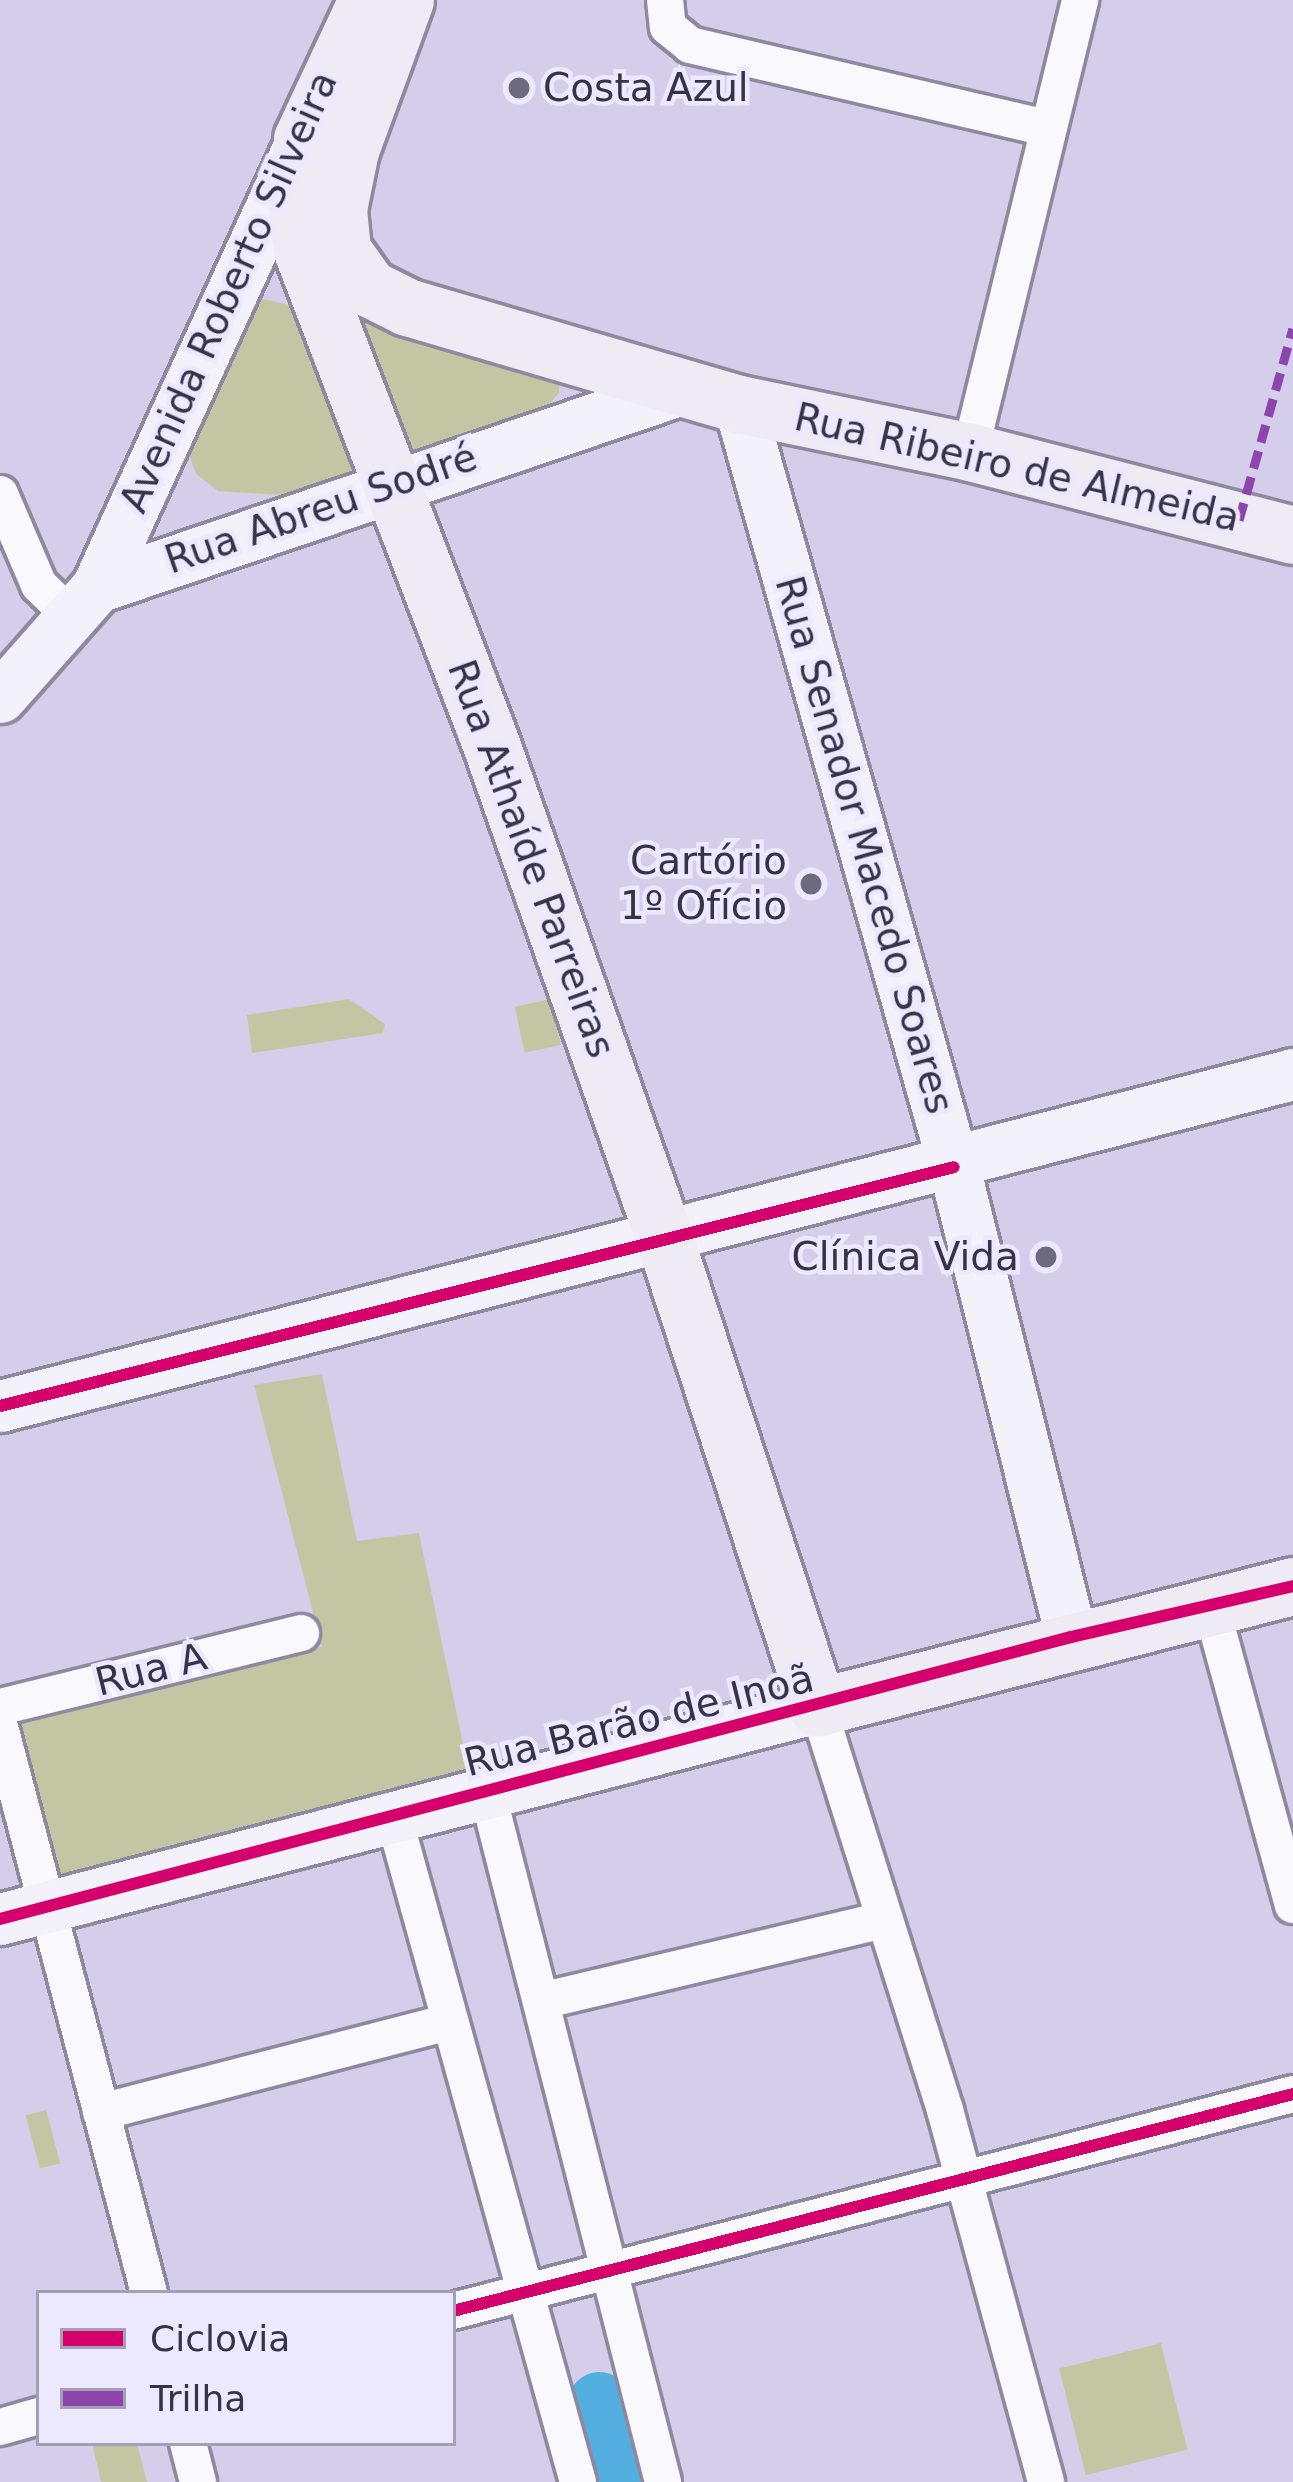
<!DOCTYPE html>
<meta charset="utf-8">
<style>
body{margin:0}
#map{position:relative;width:1293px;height:2482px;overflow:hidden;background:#d4ceeb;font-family:"DejaVu Sans",sans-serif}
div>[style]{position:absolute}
.green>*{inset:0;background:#c4c6a3;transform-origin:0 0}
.river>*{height:63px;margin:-31.5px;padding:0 31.5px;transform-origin:31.5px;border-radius:31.5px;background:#54afe1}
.roads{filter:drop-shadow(3px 0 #8e899f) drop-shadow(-3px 0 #8e899f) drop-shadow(0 3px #8e899f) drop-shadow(0 -3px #8e899f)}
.street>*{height:36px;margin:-18px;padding:0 18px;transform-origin:18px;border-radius:18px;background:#f9f8fc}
.secondary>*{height:51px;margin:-25.5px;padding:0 25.5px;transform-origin:25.5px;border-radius:25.5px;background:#f3f1f9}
.primary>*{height:57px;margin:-28.5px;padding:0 28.5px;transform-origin:28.5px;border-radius:28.5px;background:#eeebf5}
.quiet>*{height:9px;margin-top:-4.5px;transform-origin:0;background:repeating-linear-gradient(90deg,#8e44ad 0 18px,transparent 0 27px)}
.cycleway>*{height:12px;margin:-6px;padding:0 6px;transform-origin:6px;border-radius:6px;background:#d6006c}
.dots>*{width:33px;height:33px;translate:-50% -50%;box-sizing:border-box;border:6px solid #ece8fe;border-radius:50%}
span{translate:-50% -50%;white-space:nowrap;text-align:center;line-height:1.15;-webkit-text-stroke:9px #ece8fe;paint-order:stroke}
.poi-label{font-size:39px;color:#363247}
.left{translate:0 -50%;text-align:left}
.right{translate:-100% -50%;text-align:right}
.street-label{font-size:39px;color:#363247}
.legend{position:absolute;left:36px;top:2290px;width:420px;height:156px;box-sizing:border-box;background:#ece8fe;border:3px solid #a39fb5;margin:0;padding:15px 21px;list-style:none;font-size:36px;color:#363247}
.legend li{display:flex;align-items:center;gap:24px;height:60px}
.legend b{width:60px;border:3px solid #a39fb5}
</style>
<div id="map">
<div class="green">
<div style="clip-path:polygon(263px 299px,536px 362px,559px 378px,559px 393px,541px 413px,280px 495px,218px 491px,196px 474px,186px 447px,246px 312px)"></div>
<div style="clip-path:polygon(349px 999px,385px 1024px,383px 1033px,252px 1053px,247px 1015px)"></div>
<div style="left:551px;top:999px;width:47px;height:37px;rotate:78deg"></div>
<div style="clip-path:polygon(322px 1374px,357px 1541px,419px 1533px,468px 1768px,47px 1888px,0 1720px,322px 1647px,254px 1385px)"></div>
<div style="left:46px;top:2110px;width:55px;height:21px;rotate:75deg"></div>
<div style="left:1161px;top:2343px;width:110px;height:105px;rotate:76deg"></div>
<div style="clip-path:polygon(92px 2443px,137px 2443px,147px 2482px,101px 2482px)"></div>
</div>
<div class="river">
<div style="left:599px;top:2403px;width:82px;rotate:75.1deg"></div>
</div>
<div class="roads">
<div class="street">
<div style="left:665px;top:0;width:27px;rotate:84deg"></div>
<div style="left:668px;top:27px;width:28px;rotate:39deg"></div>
<div style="left:690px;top:45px;width:366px;rotate:13.1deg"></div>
<div style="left:970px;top:452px;width:465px;rotate:-76.3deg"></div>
<div style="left:0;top:494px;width:99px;rotate:66.8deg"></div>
<div style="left:39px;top:585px;width:47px;rotate:44.1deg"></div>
<div style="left:1211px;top:1606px;width:310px;rotate:74.7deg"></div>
<div style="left:0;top:1707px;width:310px;rotate:-13.8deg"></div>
<div style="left:818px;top:1707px;width:423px;rotate:72.5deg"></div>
<div style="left:945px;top:2110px;width:385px;rotate:74.8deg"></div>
<div style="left:0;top:1727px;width:585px;rotate:75.25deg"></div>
<div style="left:487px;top:1791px;width:713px;rotate:75.71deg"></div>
<div style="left:393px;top:1814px;width:693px;rotate:74.52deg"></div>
<div style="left:541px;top:2001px;width:351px;rotate:-13.3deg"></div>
<div style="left:101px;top:2112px;width:359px;rotate:-14.5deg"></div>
<div style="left:453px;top:2311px;width:868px;rotate:-14.48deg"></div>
<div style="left:0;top:2427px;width:41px;rotate:-15.8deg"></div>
<div style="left:188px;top:2443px;width:40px;rotate:75.6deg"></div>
</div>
<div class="secondary">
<div style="left:739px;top:404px;width:793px;rotate:74.26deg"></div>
<div style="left:954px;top:1167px;width:484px;rotate:76deg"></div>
<div style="left:97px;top:587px;width:485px;rotate:-65.4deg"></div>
<div style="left:0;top:697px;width:147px;rotate:-48.6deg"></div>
<div style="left:97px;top:587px;width:621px;rotate:-18.7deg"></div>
<div style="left:0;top:1406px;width:1335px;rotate:-14.4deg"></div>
<div style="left:0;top:1919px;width:845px;rotate:-14.53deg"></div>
</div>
<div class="primary">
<div style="left:367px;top:0;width:153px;rotate:115.1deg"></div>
<div style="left:302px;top:139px;width:80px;rotate:93.6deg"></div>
<div style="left:297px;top:219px;width:35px;rotate:80deg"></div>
<div style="left:303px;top:253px;width:526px;rotate:69.05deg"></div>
<div style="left:491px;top:744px;width:522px;rotate:70.66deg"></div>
<div style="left:664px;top:1237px;width:495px;rotate:71.9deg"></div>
<div style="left:818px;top:1707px;width:490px;rotate:-14.3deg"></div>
<div style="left:405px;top:0;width:160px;rotate:110.1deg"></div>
<div style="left:350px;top:150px;width:60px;rotate:101.5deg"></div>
<div style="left:338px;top:209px;width:41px;rotate:84.4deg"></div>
<div style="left:342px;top:250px;width:47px;rotate:54.6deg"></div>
<div style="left:369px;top:288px;width:42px;rotate:26.6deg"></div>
<div style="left:407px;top:307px;width:346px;rotate:16.3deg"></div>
<div style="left:739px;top:404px;width:236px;rotate:11.7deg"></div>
<div style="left:970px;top:452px;width:333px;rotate:14.4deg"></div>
</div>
</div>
<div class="quiet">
<div style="left:1239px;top:520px;width:199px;rotate:-74.3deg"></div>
</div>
<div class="cycleway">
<div style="left:0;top:1406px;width:983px;rotate:-14.06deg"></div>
<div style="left:0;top:1919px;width:1108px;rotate:-14.75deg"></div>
<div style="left:1071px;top:1637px;width:228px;rotate:-12.9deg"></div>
<div style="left:453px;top:2311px;width:868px;rotate:-14.48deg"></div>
</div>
<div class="dots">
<div style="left:519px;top:88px;background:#6d6980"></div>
<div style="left:811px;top:884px;background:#6d6980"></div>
<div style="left:1046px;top:1257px;background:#6d6980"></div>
</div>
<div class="poi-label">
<span class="left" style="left:543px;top:88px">Costa Azul</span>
<span class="right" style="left:787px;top:884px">Cartório<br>1º Ofício</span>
<span class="right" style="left:1019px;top:1257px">Clínica Vida</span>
</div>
<div class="street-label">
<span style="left:229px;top:292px;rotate:-66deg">Avenida Roberto Silveira</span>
<span style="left:1017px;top:468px;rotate:13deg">Rua Ribeiro de Almeida</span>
<span style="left:321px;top:509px;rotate:-19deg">Rua Abreu Sodré</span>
<span style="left:864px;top:845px;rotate:74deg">Rua Senador Macedo Soares</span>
<span style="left:531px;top:859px;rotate:70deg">Rua Athaíde Parreiras</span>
<span style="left:151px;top:1670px;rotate:-14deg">Rua A</span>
<span style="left:639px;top:1721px;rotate:-14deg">Rua Barão de Inoã</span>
</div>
<ul class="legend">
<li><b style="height:15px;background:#d6006c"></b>Ciclovia</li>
<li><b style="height:15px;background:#8e44ad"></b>Trilha</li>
</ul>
</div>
